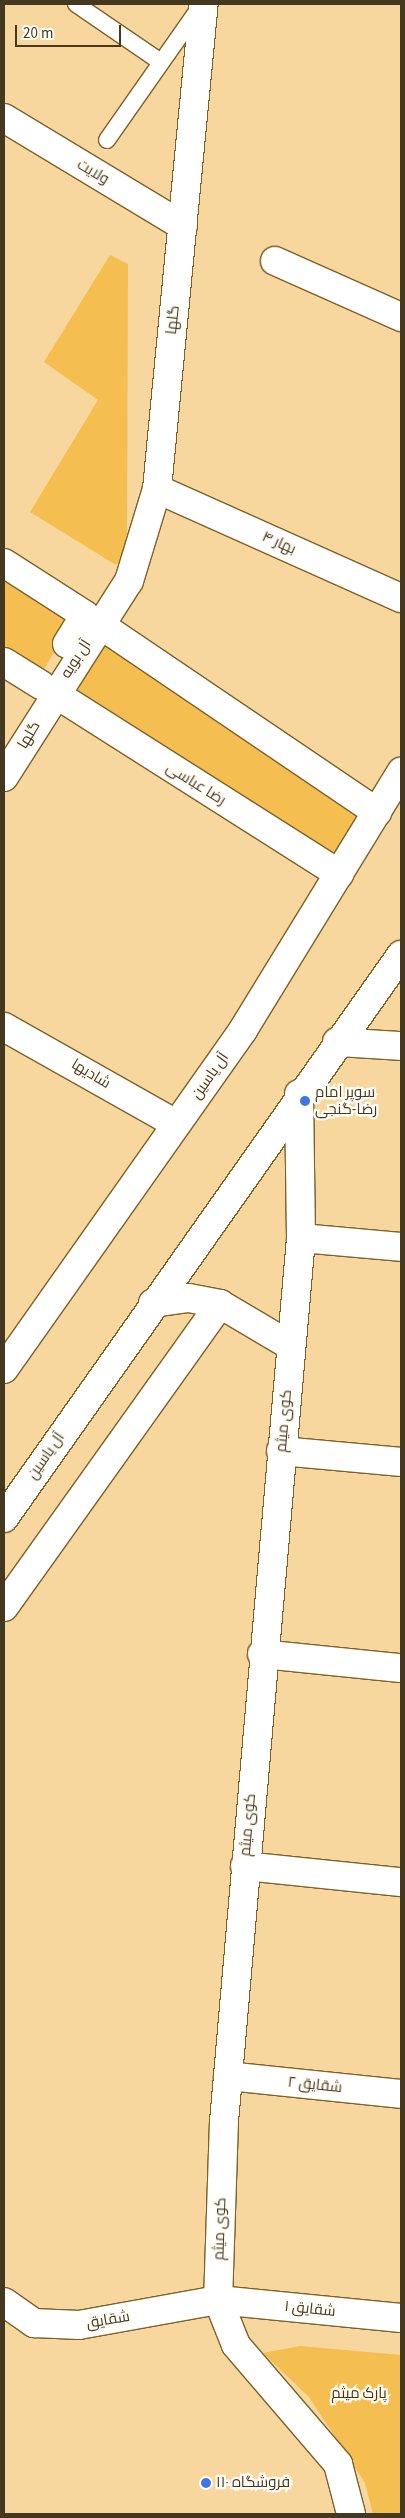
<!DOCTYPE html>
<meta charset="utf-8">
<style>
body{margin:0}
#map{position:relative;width:405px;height:2518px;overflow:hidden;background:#f7d79d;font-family:"Source Sans 3",Cairo,sans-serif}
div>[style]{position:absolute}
.green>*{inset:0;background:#f5be50}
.roads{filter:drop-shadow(1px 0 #7d6129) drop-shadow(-1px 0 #7d6129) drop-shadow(0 1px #7d6129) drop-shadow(0 -1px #7d6129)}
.lane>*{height:16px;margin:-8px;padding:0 8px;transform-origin:8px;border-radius:8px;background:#fff}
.street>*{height:28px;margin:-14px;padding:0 14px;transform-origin:14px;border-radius:14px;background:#fff}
.secondary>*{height:28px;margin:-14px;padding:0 14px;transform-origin:14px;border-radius:14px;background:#fff}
.dots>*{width:14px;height:14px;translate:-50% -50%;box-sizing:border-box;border:2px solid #fffcf6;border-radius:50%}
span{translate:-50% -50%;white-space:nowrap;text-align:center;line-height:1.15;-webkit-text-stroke:4.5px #fffcf6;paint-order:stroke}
.street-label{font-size:15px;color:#453821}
.poi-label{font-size:15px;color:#453821}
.left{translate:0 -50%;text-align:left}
.park-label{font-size:15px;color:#4b3400}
.frame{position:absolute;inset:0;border:5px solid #453821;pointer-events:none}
.scale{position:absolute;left:15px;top:25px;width:106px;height:22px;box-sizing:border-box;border:2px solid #453821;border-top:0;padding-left:6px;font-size:15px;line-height:18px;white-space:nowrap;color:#453821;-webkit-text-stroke:4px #fffcf6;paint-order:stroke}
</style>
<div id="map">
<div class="green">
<div style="clip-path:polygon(110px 255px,128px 264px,127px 551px,116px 565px,30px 512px,98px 400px,44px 362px)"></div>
<div style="clip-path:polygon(4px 580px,72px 623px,41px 674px,4px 650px)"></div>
<div style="clip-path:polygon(102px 639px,358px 816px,337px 857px,70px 688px)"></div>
<div style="clip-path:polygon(300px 2346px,401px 2355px,401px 2514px,373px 2514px,365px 2483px,309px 2397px,263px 2353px)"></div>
</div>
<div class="roads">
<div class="lane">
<div style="left:76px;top:4px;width:103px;rotate:34.3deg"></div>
<div style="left:107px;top:140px;width:164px;rotate:-55deg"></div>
</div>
<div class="street">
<div style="left:4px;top:118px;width:209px;rotate:31.1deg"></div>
<div style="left:275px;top:261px;width:138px;rotate:24deg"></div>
<div style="left:157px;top:489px;width:267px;rotate:24.1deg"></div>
<div style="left:4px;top:1027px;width:197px;rotate:29.4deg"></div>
<div style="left:337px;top:1042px;width:64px;rotate:3.6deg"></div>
<div style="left:301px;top:1238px;width:100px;rotate:5.1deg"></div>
<div style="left:281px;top:1451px;width:121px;rotate:5.2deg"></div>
<div style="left:4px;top:1607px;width:372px;rotate:-54.5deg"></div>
<div style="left:262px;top:1654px;width:140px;rotate:5.8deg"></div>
<div style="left:245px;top:1866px;width:157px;rotate:5.9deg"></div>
<div style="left:228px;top:2076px;width:174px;rotate:5.9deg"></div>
<div style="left:4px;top:2302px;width:37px;rotate:35deg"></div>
<div style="left:34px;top:2323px;width:45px;rotate:2.5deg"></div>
<div style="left:79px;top:2325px;width:141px;rotate:-10.2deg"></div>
<div style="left:218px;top:2300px;width:184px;rotate:5.6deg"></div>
</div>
<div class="secondary">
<div style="left:4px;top:563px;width:96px;rotate:32.7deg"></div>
<div style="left:85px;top:615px;width:34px;rotate:122deg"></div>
<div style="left:99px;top:624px;width:336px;rotate:34.1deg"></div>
<div style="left:4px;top:662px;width:44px;rotate:31.9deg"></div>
<div style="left:54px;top:693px;width:338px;rotate:32.4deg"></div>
<div style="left:4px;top:777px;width:232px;rotate:-57.5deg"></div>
<div style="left:129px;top:581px;width:96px;rotate:-73.1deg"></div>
<div style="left:157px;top:489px;width:487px;rotate:-84.5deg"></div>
<div style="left:299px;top:1094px;width:144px;rotate:89.2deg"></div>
<div style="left:301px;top:1238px;width:886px;rotate:94.98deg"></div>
<div style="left:224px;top:2121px;width:179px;rotate:91.9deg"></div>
<div style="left:218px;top:2300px;width:48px;rotate:68.2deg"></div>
<div style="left:236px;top:2345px;width:157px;rotate:49.4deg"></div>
<div style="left:338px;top:2464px;width:52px;rotate:75.4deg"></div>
<div style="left:153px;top:1303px;width:36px;rotate:-8deg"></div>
<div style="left:189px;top:1298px;width:32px;rotate:11deg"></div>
<div style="left:220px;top:1304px;width:82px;rotate:30.6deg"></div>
<div style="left:4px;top:1369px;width:415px;rotate:-54.8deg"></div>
<div style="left:243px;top:1030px;width:303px;rotate:-58.5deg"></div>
<div style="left:4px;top:1518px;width:689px;rotate:-54.81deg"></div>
</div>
</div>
<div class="dots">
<div style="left:305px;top:1101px;background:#3d76e6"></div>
<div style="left:206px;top:2483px;background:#3d76e6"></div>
</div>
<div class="street-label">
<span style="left:93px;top:172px;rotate:31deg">ولایت</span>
<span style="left:173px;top:320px;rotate:-84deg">گلها</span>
<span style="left:279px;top:543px;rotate:24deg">بهار ۴</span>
<span style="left:76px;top:659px;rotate:-57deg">آل بویه</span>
<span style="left:29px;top:735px;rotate:-59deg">گلها</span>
<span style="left:196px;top:784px;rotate:32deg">رضا عباسی</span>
<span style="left:91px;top:1074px;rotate:31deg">شادیها</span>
<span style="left:210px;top:1076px;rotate:-55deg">آل یاسین</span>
<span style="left:284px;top:1421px;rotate:-85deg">کوی میثم</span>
<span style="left:46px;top:1456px;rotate:-55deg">آل یاسین</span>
<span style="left:248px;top:1825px;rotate:-85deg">کوی میثم</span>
<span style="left:315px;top:2085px;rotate:6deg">شقایق ۲</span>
<span style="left:220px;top:2229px;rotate:-88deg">کوی میثم</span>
<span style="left:310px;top:2309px;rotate:6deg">شقایق ۱</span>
<span style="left:108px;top:2320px;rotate:-10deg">شقایق</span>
</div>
<div class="poi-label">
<span class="left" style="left:315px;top:1101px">سوپر امام<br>رضا-گنجی</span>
<span class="left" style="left:216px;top:2483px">فروشگاه ۱۱۰</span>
</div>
<div class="park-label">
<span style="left:359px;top:2394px">پارک میثم</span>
</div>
<div class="frame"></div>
<div class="scale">20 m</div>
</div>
